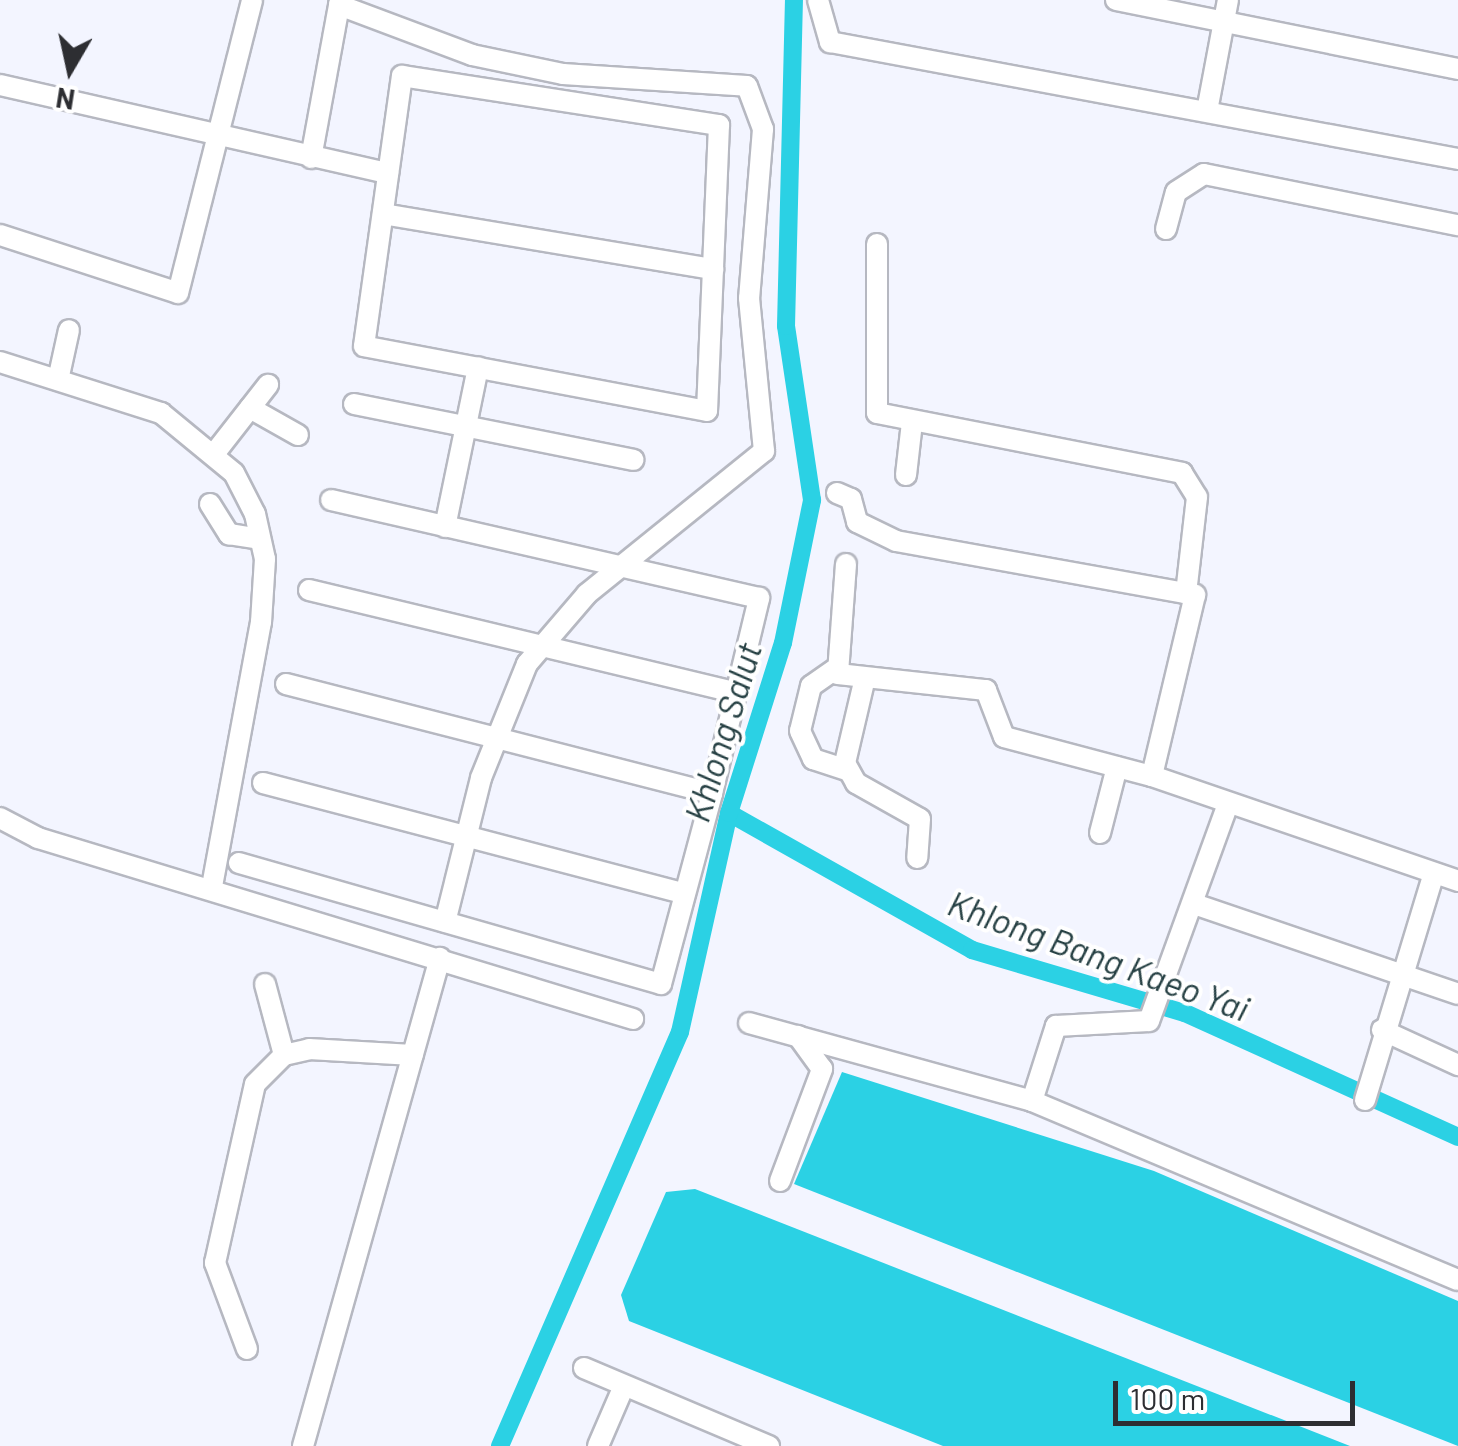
<!DOCTYPE html>
<style>
body{margin:0}
#map{position:relative;width:1458px;height:1446px;overflow:hidden;background:#f3f5ff;font-family:Barlow,sans-serif}
div>[style]{position:absolute}
.water>*{inset:0;background:#2bd1e4}
.canal>*{height:18px;margin:-9px;padding:0 9px;transform-origin:9px;border-radius:9px;background:#2bd1e4}
.roads{filter:drop-shadow(2px 0 #b6b8c1) drop-shadow(-2px 0 #b6b8c1) drop-shadow(0 2px #b6b8c1) drop-shadow(0 -2px #b6b8c1)}
.minor>*{height:20px;margin:-10px;padding:0 10px;transform-origin:10px;border-radius:10px;background:#fff}
span{translate:-50% -50%;white-space:nowrap;text-align:center;line-height:1.15;-webkit-text-stroke:8px #fff;paint-order:stroke}
.water-label{font-size:35px;color:#274144;font-style:italic}
.north{position:absolute;left:20px;top:20px;width:100px;height:100px;-webkit-text-stroke:8px #fff;paint-order:stroke;rotate:189deg;font-size:28px;font-weight:700;line-height:40px;text-align:center;color:#2d2e32}
.north::after{content:'';display:block;margin:auto;width:35px;height:45px;background:#2d2e32;clip-path:polygon(50% 0,100% 100%,50% 72%,0 100%)}
.scale{position:absolute;left:1113px;top:1381px;width:242px;height:45px;box-sizing:border-box;border:5px solid #2d2e32;border-top:0;padding-left:12px;font-size:30px;line-height:35px;white-space:nowrap;color:#2d2e32;-webkit-text-stroke:8px #fff;paint-order:stroke}
</style>
<div id="map">
<div class="water">
<div style="clip-path:polygon(842px 1072px,1154px 1171px,1458px 1301px,1458px 1446px,794px 1184px)"></div>
<div style="clip-path:polygon(695px 1189px,1350px 1446px,943px 1446px,629px 1321px,621px 1295px,666px 1192px)"></div>
</div>
<div class="canal">
<div style="left:729px;top:813px;width:279px;rotate:29.4deg"></div>
<div style="left:972px;top:950px;width:222px;rotate:16.5deg"></div>
<div style="left:1185px;top:1013px;width:300px;rotate:24.4deg"></div>
<div style="left:500px;top:1446px;width:451px;rotate:-66.5deg"></div>
<div style="left:680px;top:1032px;width:224px;rotate:-77.4deg"></div>
<div style="left:729px;top:813px;width:178px;rotate:-72.4deg"></div>
<div style="left:783px;top:643px;width:146px;rotate:-78.5deg"></div>
<div style="left:812px;top:500px;width:176px;rotate:-98.5deg"></div>
<div style="left:786px;top:326px;width:326px;rotate:-88.6deg"></div>
</div>
<div class="roads">
<div class="minor">
<div style="left:818px;top:0;width:44px;rotate:74.1deg"></div>
<div style="left:830px;top:42px;width:639px;rotate:10.55deg"></div>
<div style="left:1116px;top:0;width:349px;rotate:11.4deg"></div>
<div style="left:339px;top:5px;width:142px;rotate:20.6deg"></div>
<div style="left:472px;top:55px;width:93px;rotate:11.8deg"></div>
<div style="left:563px;top:74px;width:184px;rotate:3.7deg"></div>
<div style="left:747px;top:86px;width:46px;rotate:69.6deg"></div>
<div style="left:763px;top:129px;width:170px;rotate:94.7deg"></div>
<div style="left:749px;top:298px;width:154px;rotate:84.4deg"></div>
<div style="left:764px;top:451px;width:228px;rotate:141.1deg"></div>
<div style="left:587px;top:594px;width:92px;rotate:130.6deg"></div>
<div style="left:527px;top:664px;width:123px;rotate:112deg"></div>
<div style="left:481px;top:778px;width:148px;rotate:104deg"></div>
<div style="left:402px;top:76px;width:321px;rotate:8.8deg"></div>
<div style="left:719px;top:125px;width:286px;rotate:92.4deg"></div>
<div style="left:707px;top:411px;width:349px;rotate:-169.3deg"></div>
<div style="left:364px;top:346px;width:273px;rotate:-82deg"></div>
<div style="left:0;top:85px;width:398px;rotate:12.8deg"></div>
<div style="left:1207px;top:111px;width:113px;rotate:-79.3deg"></div>
<div style="left:311px;top:158px;width:161px;rotate:-79.6deg"></div>
<div style="left:383px;top:214px;width:335px;rotate:9.5deg"></div>
<div style="left:1166px;top:229px;width:38px;rotate:-75deg"></div>
<div style="left:1176px;top:192px;width:33px;rotate:-33deg"></div>
<div style="left:1204px;top:174px;width:259px;rotate:11.4deg"></div>
<div style="left:0;top:235px;width:187px;rotate:18deg"></div>
<div style="left:178px;top:293px;width:302px;rotate:-75.8deg"></div>
<div style="left:877px;top:244px;width:169px;rotate:90deg"></div>
<div style="left:877px;top:413px;width:311px;rotate:11.1deg"></div>
<div style="left:1182px;top:473px;width:28px;rotate:58deg"></div>
<div style="left:1197px;top:497px;width:97px;rotate:96.5deg"></div>
<div style="left:0;top:362px;width:169px;rotate:17.6deg"></div>
<div style="left:161px;top:413px;width:94px;rotate:39.4deg"></div>
<div style="left:234px;top:473px;width:46px;rotate:62.9deg"></div>
<div style="left:255px;top:514px;width:46px;rotate:77.5deg"></div>
<div style="left:265px;top:559px;width:63px;rotate:93.6deg"></div>
<div style="left:261px;top:622px;width:269px;rotate:100.5deg"></div>
<div style="left:58px;top:380px;width:51px;rotate:-77.6deg"></div>
<div style="left:354px;top:404px;width:285px;rotate:11.3deg"></div>
<div style="left:250px;top:408px;width:55px;rotate:29.4deg"></div>
<div style="left:214px;top:454px;width:88px;rotate:-52deg"></div>
<div style="left:906px;top:475px;width:53px;rotate:-83.5deg"></div>
<div style="left:837px;top:493px;width:15px;rotate:23deg"></div>
<div style="left:851px;top:499px;width:24px;rotate:75deg"></div>
<div style="left:857px;top:522px;width:43px;rotate:26deg"></div>
<div style="left:896px;top:541px;width:304px;rotate:10.2deg"></div>
<div style="left:1195px;top:595px;width:186px;rotate:103.4deg"></div>
<div style="left:210px;top:504px;width:36px;rotate:58deg"></div>
<div style="left:229px;top:534px;width:31px;rotate:9deg"></div>
<div style="left:445px;top:527px;width:163px;rotate:-78.3deg"></div>
<div style="left:846px;top:564px;width:110px;rotate:94.2deg"></div>
<div style="left:838px;top:674px;width:149px;rotate:6.2deg"></div>
<div style="left:986px;top:690px;width:50px;rotate:69deg"></div>
<div style="left:1004px;top:737px;width:153px;rotate:14.8deg"></div>
<div style="left:1152px;top:776px;width:324px;rotate:18.9deg"></div>
<div style="left:309px;top:590px;width:440px;rotate:13.5deg"></div>
<div style="left:834px;top:670px;width:28px;rotate:145deg"></div>
<div style="left:811px;top:686px;width:46px;rotate:103.7deg"></div>
<div style="left:800px;top:731px;width:31px;rotate:65deg"></div>
<div style="left:813px;top:759px;width:36px;rotate:18deg"></div>
<div style="left:864px;top:682px;width:83px;rotate:103.2deg"></div>
<div style="left:845px;top:763px;width:23px;rotate:61deg"></div>
<div style="left:856px;top:783px;width:73px;rotate:29.4deg"></div>
<div style="left:920px;top:819px;width:39px;rotate:94deg"></div>
<div style="left:286px;top:684px;width:440px;rotate:14.4deg"></div>
<div style="left:263px;top:783px;width:433px;rotate:14.7deg"></div>
<div style="left:0;top:818px;width:43px;rotate:27.8deg"></div>
<div style="left:38px;top:838px;width:622px;rotate:16.92deg"></div>
<div style="left:1100px;top:833px;width:68px;rotate:-75.6deg"></div>
<div style="left:239px;top:863px;width:439px;rotate:16deg"></div>
<div style="left:661px;top:984px;width:198px;rotate:-75deg"></div>
<div style="left:712px;top:793px;width:201px;rotate:-76.4deg"></div>
<div style="left:759px;top:598px;width:439px;rotate:-167.1deg"></div>
<div style="left:1197px;top:905px;width:276px;rotate:18.8deg"></div>
<div style="left:265px;top:984px;width:73px;rotate:75deg"></div>
<div style="left:749px;top:1023px;width:294px;rotate:15.4deg"></div>
<div style="left:1032px;top:1101px;width:462px;rotate:22.8deg"></div>
<div style="left:1382px;top:1030px;width:84px;rotate:24.7deg"></div>
<div style="left:1365px;top:1100px;width:237px;rotate:-73.1deg"></div>
<div style="left:1032px;top:1101px;width:79px;rotate:-72.3deg"></div>
<div style="left:1056px;top:1026px;width:93px;rotate:-3.1deg"></div>
<div style="left:1149px;top:1021px;width:231px;rotate:-70deg"></div>
<div style="left:780px;top:1181px;width:120px;rotate:-69.4deg"></div>
<div style="left:822px;top:1069px;width:41px;rotate:-126deg"></div>
<div style="left:247px;top:1349px;width:92px;rotate:-110.4deg"></div>
<div style="left:215px;top:1263px;width:183px;rotate:-77.4deg"></div>
<div style="left:255px;top:1084px;width:41px;rotate:-45deg"></div>
<div style="left:284px;top:1055px;width:26px;rotate:-13deg"></div>
<div style="left:309px;top:1049px;width:104px;rotate:3.3deg"></div>
<div style="left:584px;top:1368px;width:201px;rotate:22.9deg"></div>
<div style="left:303px;top:1446px;width:507px;rotate:-74.32deg"></div>
<div style="left:598px;top:1446px;width:65px;rotate:-66.6deg"></div>
</div>
</div>
<div class="water-label">
<span style="left:722px;top:732px;rotate:-73deg">Khlong Salut</span>
<span style="left:1099px;top:955px;rotate:20deg">Khlong Bang Kaeo Yai</span>
</div>
<div class="north">N</div>
<div class="scale">100 m</div>
</div>
